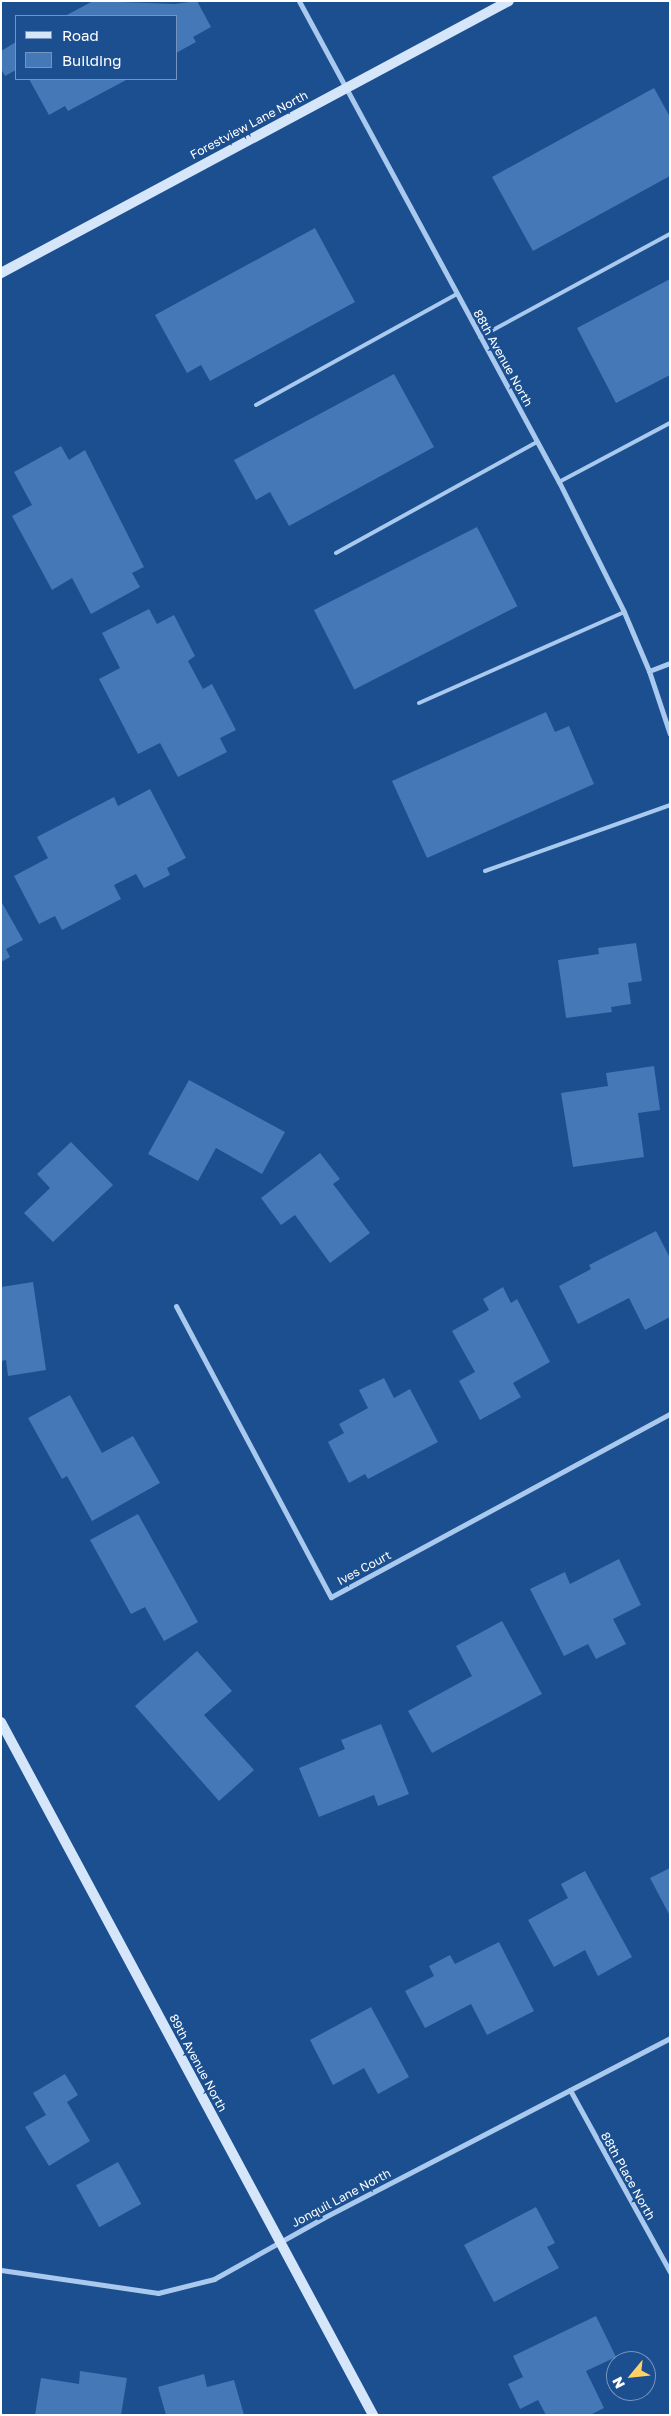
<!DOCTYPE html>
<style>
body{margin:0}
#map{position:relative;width:671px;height:2416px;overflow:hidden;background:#1b4f8f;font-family:"Golos Text",sans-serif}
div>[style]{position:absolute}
.building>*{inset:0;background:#4478b7;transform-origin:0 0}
.lane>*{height:4px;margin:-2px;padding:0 2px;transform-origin:2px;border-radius:2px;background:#a9c9ee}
.street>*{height:5px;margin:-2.5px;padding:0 2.5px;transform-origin:2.5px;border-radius:2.5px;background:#a9c9ee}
.secondary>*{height:10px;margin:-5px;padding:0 5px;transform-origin:5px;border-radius:5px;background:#d6e6fa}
span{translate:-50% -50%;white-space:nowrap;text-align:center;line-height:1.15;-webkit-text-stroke:5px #1b4f8f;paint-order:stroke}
.street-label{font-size:12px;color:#fff}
.frame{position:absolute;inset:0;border:2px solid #fff;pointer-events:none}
.legend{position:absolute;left:15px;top:15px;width:162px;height:65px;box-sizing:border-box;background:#1b4f8f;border:1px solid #7695bc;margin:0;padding:6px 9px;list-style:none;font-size:15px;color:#fff}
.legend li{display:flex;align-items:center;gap:10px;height:25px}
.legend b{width:25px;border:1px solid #7695bc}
.north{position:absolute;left:606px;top:2351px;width:50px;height:50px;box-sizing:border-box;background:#1b4f8f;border:1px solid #7695bc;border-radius:50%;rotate:242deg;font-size:14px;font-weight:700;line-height:20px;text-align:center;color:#fff}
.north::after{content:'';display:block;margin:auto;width:18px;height:22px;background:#ffd166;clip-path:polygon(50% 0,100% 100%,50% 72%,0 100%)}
</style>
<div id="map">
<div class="building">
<div style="clip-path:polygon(93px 1px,175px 4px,197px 1px,211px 27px,193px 37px,196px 42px,176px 53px,176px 16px,65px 16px)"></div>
<div style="clip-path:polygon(16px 42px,16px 70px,5px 76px,1px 69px,1px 51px)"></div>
<div style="clip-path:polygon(29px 79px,128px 79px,68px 111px,65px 106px,49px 115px)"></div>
<div style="clip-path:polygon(654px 88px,670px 117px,670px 176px,533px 251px,492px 177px)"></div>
<div style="clip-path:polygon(315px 228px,355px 302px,210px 381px,201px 365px,187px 373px,155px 315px)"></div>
<div style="clip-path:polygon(670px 279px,670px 375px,616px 403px,577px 328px)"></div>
<div style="clip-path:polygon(394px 374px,434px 447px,289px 526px,270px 492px,256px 500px,234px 460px)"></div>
<div style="clip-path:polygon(61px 446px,69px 460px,85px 450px,144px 567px,132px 573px,140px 587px,91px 614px,72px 578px,52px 590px,12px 516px,32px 505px,14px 472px)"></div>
<div style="left:477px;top:527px;width:89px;height:183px;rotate:63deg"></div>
<div style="clip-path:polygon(149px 609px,157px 624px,174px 615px,195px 656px,188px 661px,203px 689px,212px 684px,236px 730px,220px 738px,227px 752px,178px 777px,160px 743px,138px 754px,99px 679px,120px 668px,102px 633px)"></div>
<div style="clip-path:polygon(546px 712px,555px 732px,569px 726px,594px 784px,427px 858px,392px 781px)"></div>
<div style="clip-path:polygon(150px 789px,186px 858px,167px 868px,170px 875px,144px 888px,136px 874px,114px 885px,121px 899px,62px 930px,55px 916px,39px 924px,14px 876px,48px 858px,37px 837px,114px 797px,118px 806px)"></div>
<div style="clip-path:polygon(1px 901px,23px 940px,6px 949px,10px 957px,1px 962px)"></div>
<div style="clip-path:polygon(636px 943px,642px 981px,628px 983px,631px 1004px,611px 1007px,612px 1012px,566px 1018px,558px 960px,599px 954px,598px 948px)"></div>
<div style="clip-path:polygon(654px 1066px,660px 1110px,638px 1113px,644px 1157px,573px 1167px,561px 1093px,608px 1086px,606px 1073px)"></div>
<div style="clip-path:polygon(189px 1080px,285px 1132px,262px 1174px,216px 1148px,198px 1181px,148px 1154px)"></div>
<div style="clip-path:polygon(71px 1142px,113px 1185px,53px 1242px,24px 1213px,50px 1188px,37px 1174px)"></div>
<div style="clip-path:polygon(320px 1153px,340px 1179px,333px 1184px,370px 1233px,330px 1263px,295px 1215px,281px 1225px,261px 1198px)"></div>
<div style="clip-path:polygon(656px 1231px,670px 1258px,670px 1317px,645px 1330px,629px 1298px,578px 1324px,559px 1286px,591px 1269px,589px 1265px)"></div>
<div style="clip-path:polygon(33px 1282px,46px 1370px,8px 1376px,6px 1360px,1px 1361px,1px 1287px)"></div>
<div style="clip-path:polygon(503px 1287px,511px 1303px,517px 1299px,550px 1362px,513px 1383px,521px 1397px,480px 1420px,459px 1381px,475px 1372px,452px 1331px,489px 1310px,483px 1299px)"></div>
<div style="clip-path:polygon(384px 1378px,394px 1398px,410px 1389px,438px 1442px,368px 1479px,365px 1474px,349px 1483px,328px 1442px,344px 1433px,339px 1424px,368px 1408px,359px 1390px)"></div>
<div style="clip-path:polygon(70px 1395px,102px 1453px,133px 1436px,160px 1483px,92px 1521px,67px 1476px,62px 1479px,28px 1418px)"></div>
<div style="clip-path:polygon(138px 1514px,198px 1622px,164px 1641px,145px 1607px,131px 1614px,90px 1540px)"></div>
<div style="clip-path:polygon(619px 1559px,641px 1605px,613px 1619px,626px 1644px,596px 1659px,588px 1644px,564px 1656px,530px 1589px,565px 1572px,570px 1584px)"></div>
<div style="clip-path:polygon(502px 1621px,542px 1694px,432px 1753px,408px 1711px,472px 1676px,456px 1646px)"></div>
<div style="clip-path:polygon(197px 1651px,232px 1691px,204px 1715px,254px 1770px,219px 1801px,135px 1706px)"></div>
<div style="clip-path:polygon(381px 1724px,409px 1794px,378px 1806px,374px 1795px,319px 1817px,299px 1768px,345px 1749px,341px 1740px)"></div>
<div style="clip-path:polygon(670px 1868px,670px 1916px,650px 1878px)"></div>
<div style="clip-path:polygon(585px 1871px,632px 1957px,598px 1976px,585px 1950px,554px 1967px,528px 1920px,568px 1898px,561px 1884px)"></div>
<div style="clip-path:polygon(499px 1942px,534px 2011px,487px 2035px,471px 2004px,425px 2028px,405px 1991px,434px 1976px,429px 1966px,450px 1955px,455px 1964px)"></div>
<div style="clip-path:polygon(371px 2007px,409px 2077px,378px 2094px,364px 2068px,333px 2085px,310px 2040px)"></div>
<div style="clip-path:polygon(65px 2074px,78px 2095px,67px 2102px,90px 2141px,49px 2166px,25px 2127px,46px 2115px,33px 2093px)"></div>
<div style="left:118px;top:2162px;width:48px;height:48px;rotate:61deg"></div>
<div style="clip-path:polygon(536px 2207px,555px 2243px,547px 2247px,559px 2268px,494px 2302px,464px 2245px)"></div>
<div style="clip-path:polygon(596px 2316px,616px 2357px,586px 2371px,604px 2408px,590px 2415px,546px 2415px,538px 2400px,520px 2409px,508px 2384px,523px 2377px,513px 2356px)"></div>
<div style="clip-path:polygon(80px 2371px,127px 2378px,121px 2415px,35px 2415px,41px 2378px,79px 2384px)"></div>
<div style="clip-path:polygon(204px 2374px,207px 2387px,234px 2380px,244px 2415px,166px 2415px,158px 2387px)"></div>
</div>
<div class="lane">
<div style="left:480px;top:337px;width:216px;rotate:-28.5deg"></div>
<div style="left:256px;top:405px;width:230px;rotate:-28.9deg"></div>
<div style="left:559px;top:482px;width:126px;rotate:-28deg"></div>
<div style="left:336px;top:553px;width:230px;rotate:-28.9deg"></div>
<div style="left:419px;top:703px;width:224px;rotate:-23.9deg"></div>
<div style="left:485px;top:871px;width:196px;rotate:-19.6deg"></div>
</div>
<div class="street">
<div style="left:299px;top:1px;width:547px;rotate:61.61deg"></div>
<div style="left:559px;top:482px;width:145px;rotate:63.4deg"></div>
<div style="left:624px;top:612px;width:64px;rotate:67deg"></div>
<div style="left:649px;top:671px;width:66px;rotate:71.6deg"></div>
<div style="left:649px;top:671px;width:22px;rotate:-21deg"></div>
<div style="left:176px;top:1306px;width:330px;rotate:62deg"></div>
<div style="left:331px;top:1597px;width:385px;rotate:-28.4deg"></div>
<div style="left:570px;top:2090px;width:208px;rotate:61.2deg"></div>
<div style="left:1px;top:2270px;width:159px;rotate:8.3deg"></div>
<div style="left:158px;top:2293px;width:58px;rotate:-14deg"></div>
<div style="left:214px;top:2279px;width:125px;rotate:-29.2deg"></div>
<div style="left:323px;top:2218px;width:391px;rotate:-27.4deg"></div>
</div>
<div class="secondary">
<div style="left:1px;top:273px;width:576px;rotate:-28.17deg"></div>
<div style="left:1px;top:1722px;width:787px;rotate:61.77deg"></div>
</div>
<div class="street-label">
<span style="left:249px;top:125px;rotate:-28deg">Forestview Lane North</span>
<span style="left:503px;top:358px;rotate:61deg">88th Avenue North</span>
<span style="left:364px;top:1568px;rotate:-28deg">Ives Court</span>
<span style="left:198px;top:2063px;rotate:62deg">89th Avenue North</span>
<span style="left:628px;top:2176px;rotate:61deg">88th Place North</span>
<span style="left:341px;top:2198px;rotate:-28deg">Jonquil Lane North</span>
</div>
<div class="frame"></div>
<ul class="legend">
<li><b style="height:6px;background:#d6e6fa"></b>Road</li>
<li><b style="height:14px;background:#4478b7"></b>Building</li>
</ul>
<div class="north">N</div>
</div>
